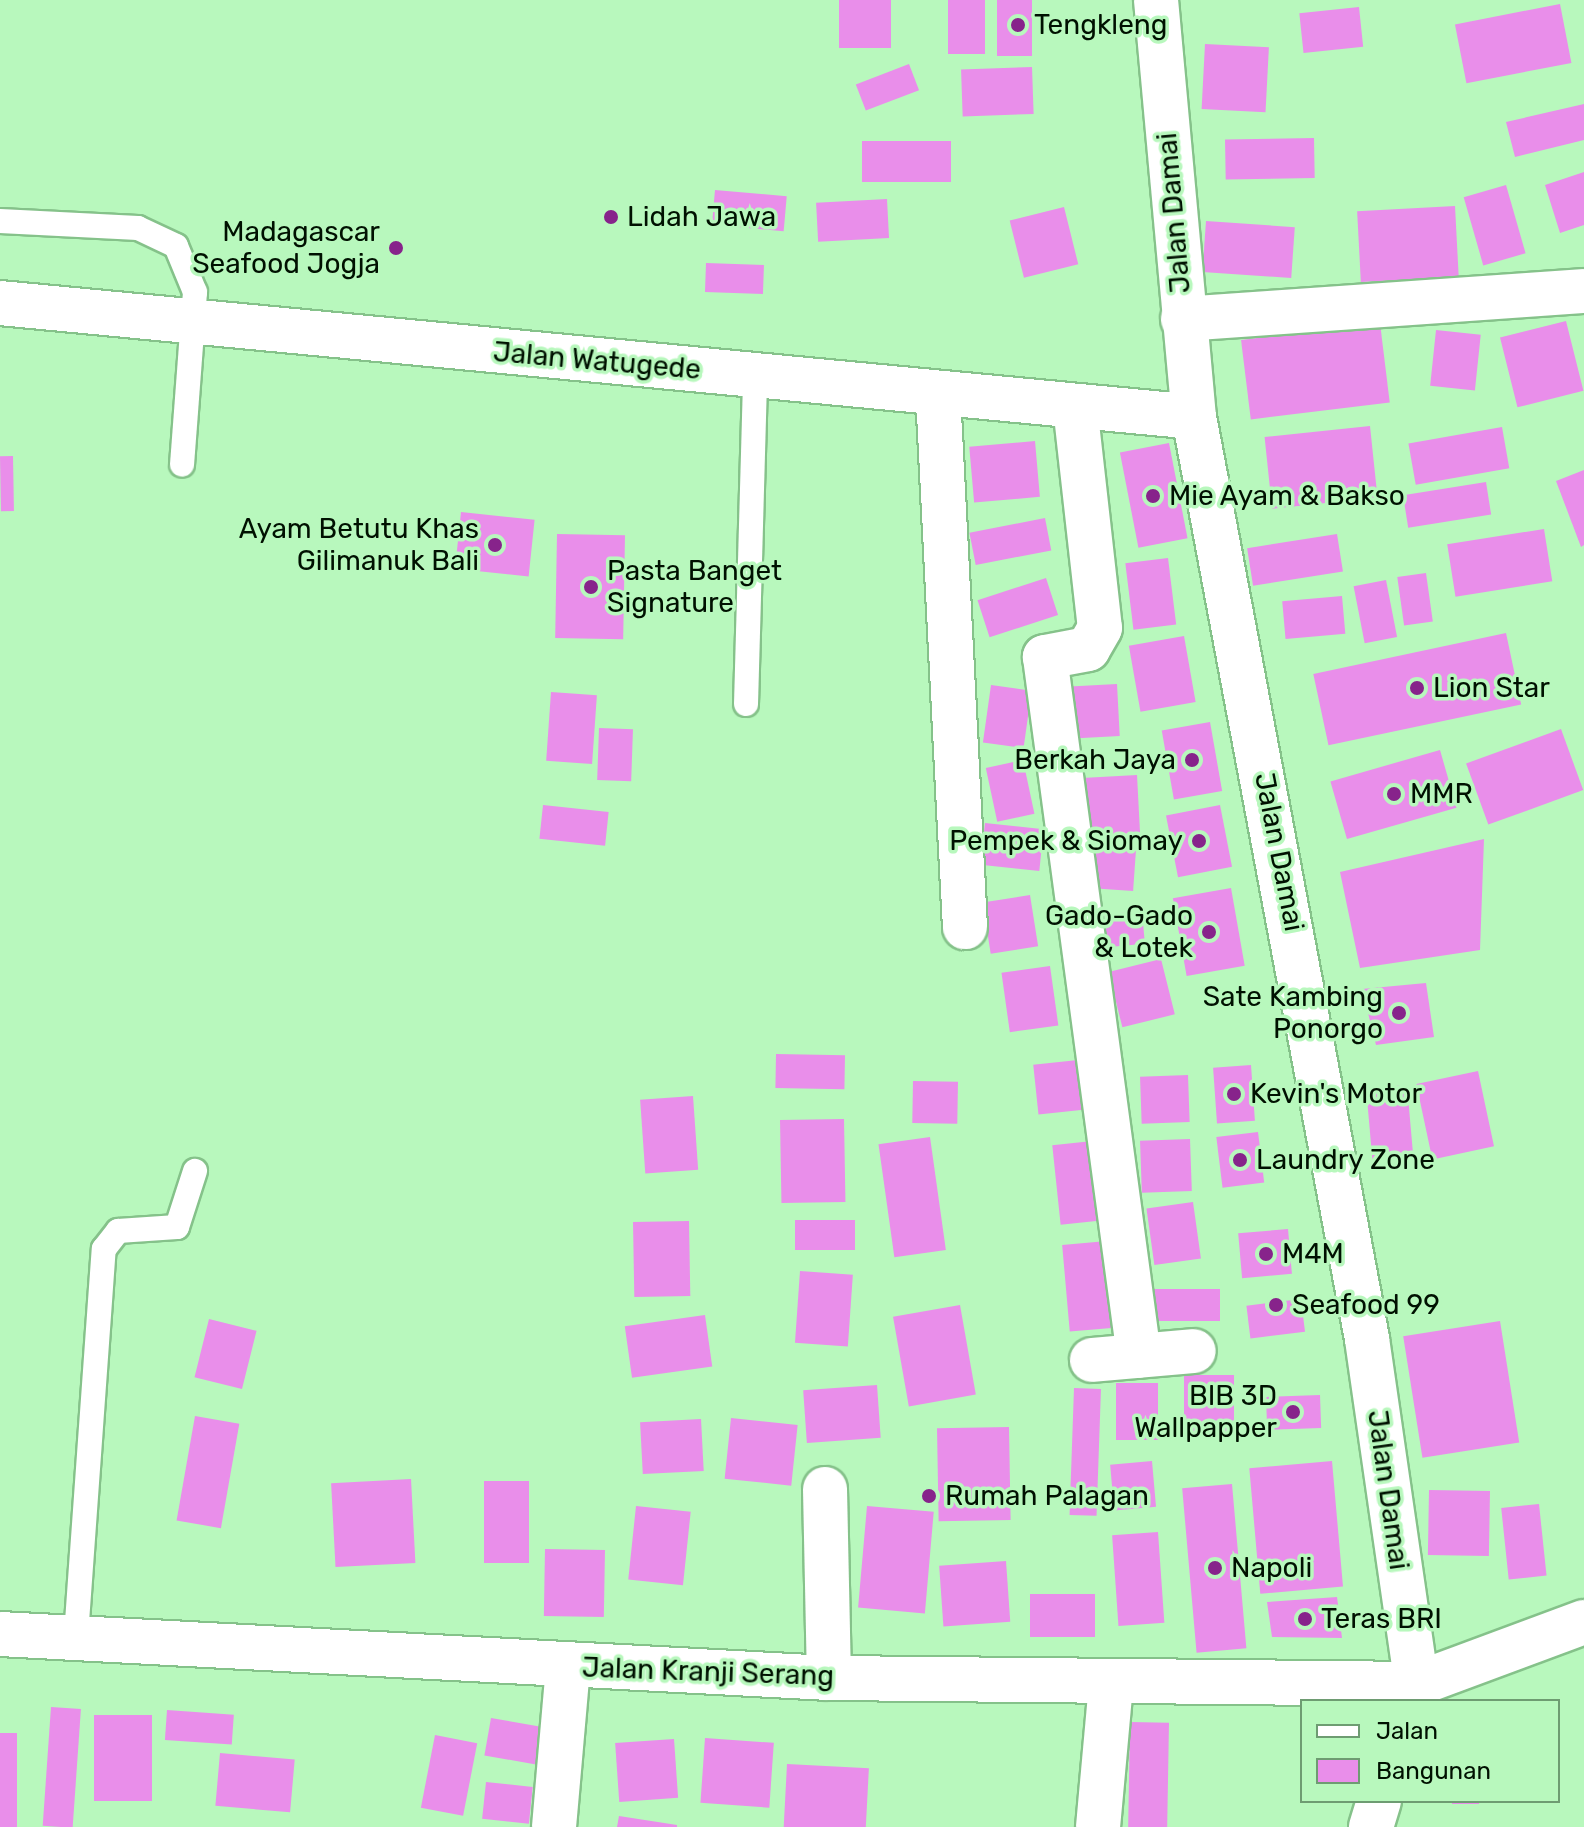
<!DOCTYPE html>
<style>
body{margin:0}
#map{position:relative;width:1584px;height:1827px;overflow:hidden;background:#b8f8bd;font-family:Rubik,sans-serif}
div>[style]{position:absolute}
.building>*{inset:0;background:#e98eea;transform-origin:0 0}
.roads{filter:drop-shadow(2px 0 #85c28a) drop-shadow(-2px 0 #85c28a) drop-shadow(0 2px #85c28a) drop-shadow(0 -2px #85c28a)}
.service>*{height:24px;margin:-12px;padding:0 12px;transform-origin:12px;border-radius:12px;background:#fff}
.minor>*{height:44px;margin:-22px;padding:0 22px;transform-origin:22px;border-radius:22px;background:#fff}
.secondary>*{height:44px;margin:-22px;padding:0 22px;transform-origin:22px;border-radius:22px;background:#fff}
.dots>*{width:22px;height:22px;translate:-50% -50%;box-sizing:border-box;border:4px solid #b8f8bd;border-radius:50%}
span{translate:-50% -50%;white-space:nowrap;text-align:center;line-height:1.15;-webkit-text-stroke:7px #b8f8bd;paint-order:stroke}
.poi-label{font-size:28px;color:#001101}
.left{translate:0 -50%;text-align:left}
.right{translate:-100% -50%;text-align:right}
.street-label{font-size:28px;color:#001101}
.legend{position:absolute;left:1300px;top:1699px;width:260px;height:104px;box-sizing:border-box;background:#b8f8bd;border:2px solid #6e9c72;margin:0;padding:10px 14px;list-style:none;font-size:24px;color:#001101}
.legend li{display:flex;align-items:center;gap:16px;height:40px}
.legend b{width:40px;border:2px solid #6e9c72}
</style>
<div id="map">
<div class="building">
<div style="left:839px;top:0;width:52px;height:48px"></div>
<div style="left:948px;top:0;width:37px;height:54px"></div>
<div style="left:997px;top:0;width:35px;height:56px"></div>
<div style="left:1560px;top:4px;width:60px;height:107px;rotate:79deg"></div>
<div style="left:1359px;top:7px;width:40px;height:60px;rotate:84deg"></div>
<div style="left:1205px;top:44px;width:64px;height:65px;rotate:3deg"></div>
<div style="left:909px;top:64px;width:28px;height:57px;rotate:69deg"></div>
<div style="left:1032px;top:67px;width:47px;height:71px;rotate:88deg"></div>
<div style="clip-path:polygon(1584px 104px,1584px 140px,1515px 157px,1506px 122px)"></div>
<div style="left:1314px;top:138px;width:40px;height:89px;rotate:89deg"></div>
<div style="left:862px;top:141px;width:89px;height:41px"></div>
<div style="clip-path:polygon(1584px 172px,1584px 225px,1560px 233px,1545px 185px)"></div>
<div style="left:1506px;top:185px;width:71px;height:44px;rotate:74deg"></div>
<div style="left:715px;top:190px;width:72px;height:35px;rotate:5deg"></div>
<div style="left:887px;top:199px;width:39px;height:71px;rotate:87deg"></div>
<div style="left:1455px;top:206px;width:71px;height:98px;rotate:87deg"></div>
<div style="left:1064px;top:207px;width:59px;height:56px;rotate:76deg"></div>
<div style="left:1206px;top:221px;width:89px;height:51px;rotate:4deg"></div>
<div style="left:706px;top:263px;width:58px;height:29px;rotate:2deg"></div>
<div style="left:1566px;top:321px;width:72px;height:68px;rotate:76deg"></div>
<div style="left:1380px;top:323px;width:80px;height:140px;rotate:83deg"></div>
<div style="left:1436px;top:330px;width:45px;height:56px;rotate:6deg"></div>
<div style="left:1370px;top:426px;width:72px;height:106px;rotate:84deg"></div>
<div style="left:1502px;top:427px;width:42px;height:95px;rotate:80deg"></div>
<div style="left:1035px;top:441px;width:56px;height:66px;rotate:85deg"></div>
<div style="left:1169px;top:443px;width:97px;height:50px;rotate:79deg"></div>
<div style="left:13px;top:456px;width:55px;height:13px;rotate:89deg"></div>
<div style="clip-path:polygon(1584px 470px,1584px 545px,1581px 547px,1556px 481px)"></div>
<div style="left:1486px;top:482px;width:33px;height:84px;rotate:81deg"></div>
<div style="left:461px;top:512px;width:74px;height:57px;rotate:6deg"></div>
<div style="left:1045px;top:518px;width:33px;height:77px;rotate:79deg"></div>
<div style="left:1544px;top:529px;width:53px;height:98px;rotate:81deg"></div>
<div style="left:557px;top:534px;width:68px;height:104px;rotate:1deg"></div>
<div style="left:1337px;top:534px;width:38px;height:91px;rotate:81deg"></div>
<div style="left:1168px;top:558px;width:67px;height:43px;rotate:83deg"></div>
<div style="left:1426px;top:573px;width:49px;height:29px;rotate:82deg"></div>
<div style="left:1046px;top:578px;width:39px;height:72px;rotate:72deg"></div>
<div style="left:1386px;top:580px;width:58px;height:33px;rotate:79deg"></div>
<div style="left:1342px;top:596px;width:38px;height:60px;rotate:85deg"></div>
<div style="left:1506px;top:633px;width:73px;height:197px;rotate:78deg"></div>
<div style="left:1184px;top:636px;width:67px;height:56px;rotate:80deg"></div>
<div style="left:1117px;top:684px;width:52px;height:47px;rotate:87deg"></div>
<div style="left:991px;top:685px;width:41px;height:58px;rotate:8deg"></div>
<div style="left:551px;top:692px;width:46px;height:69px;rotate:4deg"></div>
<div style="left:1210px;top:722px;width:70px;height:49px;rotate:80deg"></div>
<div style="left:599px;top:728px;width:34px;height:52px;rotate:2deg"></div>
<div style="left:1561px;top:729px;width:65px;height:101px;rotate:70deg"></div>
<div style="left:1440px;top:750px;width:60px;height:114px;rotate:74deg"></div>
<div style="left:1023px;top:760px;width:55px;height:38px;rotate:78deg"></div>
<div style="left:1137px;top:775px;width:58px;height:55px;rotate:87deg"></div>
<div style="left:543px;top:805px;width:66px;height:34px;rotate:6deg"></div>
<div style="left:1220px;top:805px;width:63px;height:55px;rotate:79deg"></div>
<div style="left:985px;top:823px;width:59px;height:42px;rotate:6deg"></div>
<div style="clip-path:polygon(1484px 839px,1480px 950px,1360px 968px,1340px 872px)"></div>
<div style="left:1092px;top:848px;width:44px;height:40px;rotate:4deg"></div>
<div style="left:1231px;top:888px;width:79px;height:59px;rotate:80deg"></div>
<div style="left:1030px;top:895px;width:52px;height:48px;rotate:81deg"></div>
<div style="left:1142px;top:911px;width:33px;height:44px;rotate:85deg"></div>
<div style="left:1161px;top:959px;width:57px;height:54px;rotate:76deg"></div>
<div style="left:1050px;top:966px;width:60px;height:49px;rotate:82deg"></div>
<div style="clip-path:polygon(1426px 983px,1434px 1037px,1376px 1045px,1362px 989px)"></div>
<div style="left:776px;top:1054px;width:69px;height:34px;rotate:1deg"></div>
<div style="left:1078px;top:1060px;width:50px;height:45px;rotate:84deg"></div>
<div style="left:1251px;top:1065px;width:56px;height:38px;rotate:86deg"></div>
<div style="left:1478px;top:1071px;width:77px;height:63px;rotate:78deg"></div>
<div style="left:1188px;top:1075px;width:47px;height:48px;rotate:88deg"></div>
<div style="left:913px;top:1081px;width:45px;height:42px;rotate:1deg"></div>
<div style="left:1407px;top:1085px;width:71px;height:41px;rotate:85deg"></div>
<div style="left:693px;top:1096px;width:74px;height:53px;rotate:86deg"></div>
<div style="left:844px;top:1119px;width:83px;height:64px;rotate:89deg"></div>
<div style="left:1258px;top:1132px;width:51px;height:42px;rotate:83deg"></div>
<div style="left:930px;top:1137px;width:114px;height:52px;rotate:82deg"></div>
<div style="left:1190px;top:1139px;width:52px;height:50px;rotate:88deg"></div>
<div style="left:1102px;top:1140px;width:80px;height:50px;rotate:84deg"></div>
<div style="left:1193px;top:1202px;width:57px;height:47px;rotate:82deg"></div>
<div style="left:855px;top:1220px;width:30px;height:60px;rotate:90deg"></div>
<div style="left:689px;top:1221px;width:75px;height:56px;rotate:89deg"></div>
<div style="left:1288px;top:1229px;width:45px;height:50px;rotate:85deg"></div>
<div style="left:1107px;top:1241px;width:87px;height:45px;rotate:85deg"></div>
<div style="left:800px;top:1271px;width:53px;height:72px;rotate:4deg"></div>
<div style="left:1151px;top:1289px;width:69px;height:32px"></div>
<div style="left:1301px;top:1299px;width:33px;height:55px;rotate:83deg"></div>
<div style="left:960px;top:1305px;width:91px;height:68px;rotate:80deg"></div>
<div style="left:705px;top:1315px;width:52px;height:81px;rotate:82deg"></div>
<div style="left:209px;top:1319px;width:49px;height:60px;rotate:14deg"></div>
<div style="left:1500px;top:1321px;width:123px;height:98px;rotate:81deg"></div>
<div style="left:1184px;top:1375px;width:50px;height:62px"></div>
<div style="left:1116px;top:1383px;width:42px;height:57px"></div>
<div style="left:877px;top:1385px;width:53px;height:74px;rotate:86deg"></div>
<div style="left:1074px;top:1388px;width:27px;height:127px;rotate:2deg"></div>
<div style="left:1320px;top:1395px;width:33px;height:54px;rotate:88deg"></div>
<div style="left:195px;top:1416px;width:45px;height:106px;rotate:10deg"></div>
<div style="left:731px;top:1418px;width:67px;height:61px;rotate:6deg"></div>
<div style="left:701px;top:1419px;width:52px;height:61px;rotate:87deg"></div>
<div style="left:1009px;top:1427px;width:93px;height:72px;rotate:89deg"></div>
<div style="left:1152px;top:1461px;width:46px;height:42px;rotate:85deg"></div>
<div style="left:1332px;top:1461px;width:126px;height:83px;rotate:85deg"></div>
<div style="left:411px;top:1479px;width:84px;height:80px;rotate:87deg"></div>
<div style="left:484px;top:1481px;width:45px;height:82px"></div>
<div style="left:1232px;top:1484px;width:165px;height:50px;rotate:85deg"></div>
<div style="left:1429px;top:1490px;width:61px;height:65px;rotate:1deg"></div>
<div style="left:1539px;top:1504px;width:72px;height:38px;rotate:84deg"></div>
<div style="left:636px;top:1506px;width:55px;height:74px;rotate:6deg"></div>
<div style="left:867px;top:1506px;width:67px;height:102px;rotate:5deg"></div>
<div style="left:1158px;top:1532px;width:91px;height:46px;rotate:86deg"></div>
<div style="left:545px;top:1549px;width:60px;height:67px;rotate:1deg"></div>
<div style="left:1006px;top:1561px;width:61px;height:67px;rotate:86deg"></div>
<div style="left:1095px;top:1594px;width:43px;height:65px;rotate:90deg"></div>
<div style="clip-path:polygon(1337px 1597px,1342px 1638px,1272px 1637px,1267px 1602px)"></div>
<div style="left:51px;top:1707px;width:30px;height:119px;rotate:4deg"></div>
<div style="left:167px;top:1710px;width:67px;height:30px;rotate:4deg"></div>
<div style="left:94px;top:1715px;width:58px;height:86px"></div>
<div style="left:491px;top:1718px;width:58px;height:38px;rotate:10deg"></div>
<div style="left:1130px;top:1722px;width:39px;height:105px;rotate:1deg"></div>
<div style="left:0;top:1733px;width:17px;height:94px"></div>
<div style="left:435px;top:1735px;width:43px;height:74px;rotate:11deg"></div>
<div style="left:705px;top:1738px;width:69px;height:65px;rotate:4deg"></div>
<div style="left:674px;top:1739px;width:59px;height:59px;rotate:86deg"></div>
<div style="left:220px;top:1753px;width:75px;height:53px;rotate:5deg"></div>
<div style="left:787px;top:1764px;width:82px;height:63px;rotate:3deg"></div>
<div style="left:486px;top:1782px;width:47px;height:37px;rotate:6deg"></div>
<div style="left:1452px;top:1801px;width:27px;height:3px"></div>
<div style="clip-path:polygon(619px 1816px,677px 1825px,677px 1827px,617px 1827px)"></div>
</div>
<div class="roads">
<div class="service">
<div style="left:0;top:221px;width:138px;rotate:2.9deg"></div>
<div style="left:138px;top:228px;width:42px;rotate:25.3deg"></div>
<div style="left:176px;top:246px;width:50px;rotate:67.6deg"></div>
<div style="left:195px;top:292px;width:173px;rotate:94.3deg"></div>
<div style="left:746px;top:704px;width:328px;rotate:-88.4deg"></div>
<div style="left:76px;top:1636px;width:388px;rotate:-85.9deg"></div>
<div style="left:104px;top:1249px;width:23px;rotate:-52deg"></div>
<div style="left:118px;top:1231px;width:59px;rotate:-3.9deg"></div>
<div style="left:177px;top:1227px;width:59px;rotate:-72.2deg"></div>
</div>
<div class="minor">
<div style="left:0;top:303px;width:1199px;rotate:5.45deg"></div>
<div style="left:1183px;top:319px;width:402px;rotate:-4deg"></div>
<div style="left:938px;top:393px;width:535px;rotate:87.11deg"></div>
<div style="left:1075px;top:406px;width:223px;rotate:83.6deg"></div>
<div style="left:1100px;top:628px;width:24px;rotate:120deg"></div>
<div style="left:1088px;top:649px;width:44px;rotate:169.5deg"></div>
<div style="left:1045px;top:657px;width:705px;rotate:82.34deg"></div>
<div style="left:1092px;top:1360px;width:102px;rotate:-5deg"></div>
<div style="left:825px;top:1489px;width:189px;rotate:88.8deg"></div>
<div style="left:554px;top:1827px;width:161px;rotate:-85deg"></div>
<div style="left:1098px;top:1827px;width:144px;rotate:-84.8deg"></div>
</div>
<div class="secondary">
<div style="left:1156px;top:0;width:419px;rotate:84.8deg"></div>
<div style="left:1194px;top:417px;width:938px;rotate:79.37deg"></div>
<div style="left:1367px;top:1339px;width:349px;rotate:81.8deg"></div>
<div style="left:1417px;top:1684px;width:18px;rotate:109deg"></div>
<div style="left:0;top:1634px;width:830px;rotate:3.04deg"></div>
<div style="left:829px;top:1678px;width:588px;rotate:0.58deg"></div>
<div style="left:1417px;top:1684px;width:178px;rotate:-20.4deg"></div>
<div style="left:1371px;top:1827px;width:27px;rotate:-73deg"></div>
</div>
</div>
<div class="dots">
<div style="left:1018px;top:25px;background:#87238b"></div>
<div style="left:611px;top:217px;background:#87238b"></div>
<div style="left:396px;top:248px;background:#87238b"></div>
<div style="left:1153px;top:496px;background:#87238b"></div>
<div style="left:495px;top:545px;background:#87238b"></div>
<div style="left:591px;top:587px;background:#87238b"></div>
<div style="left:1417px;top:688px;background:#87238b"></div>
<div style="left:1192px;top:760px;background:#87238b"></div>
<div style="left:1394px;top:794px;background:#87238b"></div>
<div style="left:1199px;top:841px;background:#87238b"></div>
<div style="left:1209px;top:932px;background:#87238b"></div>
<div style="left:1399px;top:1013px;background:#87238b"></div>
<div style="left:1234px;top:1094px;background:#87238b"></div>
<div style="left:1240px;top:1160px;background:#87238b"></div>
<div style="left:1266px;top:1254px;background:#87238b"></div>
<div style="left:1276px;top:1305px;background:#87238b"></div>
<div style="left:1293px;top:1412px;background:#87238b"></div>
<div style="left:929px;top:1496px;background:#87238b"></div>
<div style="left:1215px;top:1568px;background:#87238b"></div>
<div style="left:1305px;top:1619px;background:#87238b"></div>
</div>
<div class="poi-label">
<span class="left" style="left:1034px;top:25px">Tengkleng</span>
<span class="left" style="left:627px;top:217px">Lidah Jawa</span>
<span class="right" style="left:380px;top:248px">Madagascar<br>Seafood Jogja</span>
<span class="left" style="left:1169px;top:496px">Mie Ayam &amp; Bakso</span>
<span class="right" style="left:479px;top:545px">Ayam Betutu Khas<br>Gilimanuk Bali</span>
<span class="left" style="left:607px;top:587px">Pasta Banget<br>Signature</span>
<span class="left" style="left:1433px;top:688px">Lion Star</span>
<span class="right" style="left:1176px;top:760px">Berkah Jaya</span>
<span class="left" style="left:1410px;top:794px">MMR</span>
<span class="right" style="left:1183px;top:841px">Pempek &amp; Siomay</span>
<span class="right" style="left:1193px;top:932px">Gado-Gado<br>&amp; Lotek</span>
<span class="right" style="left:1383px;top:1013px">Sate Kambing<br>Ponorgo</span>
<span class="left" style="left:1250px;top:1094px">Kevin's Motor</span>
<span class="left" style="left:1256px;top:1160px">Laundry Zone</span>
<span class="left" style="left:1282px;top:1254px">M4M</span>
<span class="left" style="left:1292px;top:1305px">Seafood 99</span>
<span class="right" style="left:1277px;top:1412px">BIB 3D<br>Wallpapper</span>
<span class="left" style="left:945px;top:1496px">Rumah Palagan</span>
<span class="left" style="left:1231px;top:1568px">Napoli</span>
<span class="left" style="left:1321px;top:1619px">Teras BRI</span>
</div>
<div class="street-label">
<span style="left:1174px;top:213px;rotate:-95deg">Jalan Damai</span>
<span style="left:597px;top:361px;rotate:5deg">Jalan Watugede</span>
<span style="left:1279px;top:852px;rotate:79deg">Jalan Damai</span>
<span style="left:1388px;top:1490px;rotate:82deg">Jalan Damai</span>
<span style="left:708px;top:1672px;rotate:2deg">Jalan Kranji Serang</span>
</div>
<ul class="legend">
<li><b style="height:10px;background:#fff"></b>Jalan</li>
<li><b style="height:22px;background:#e98eea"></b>Bangunan</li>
</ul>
</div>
